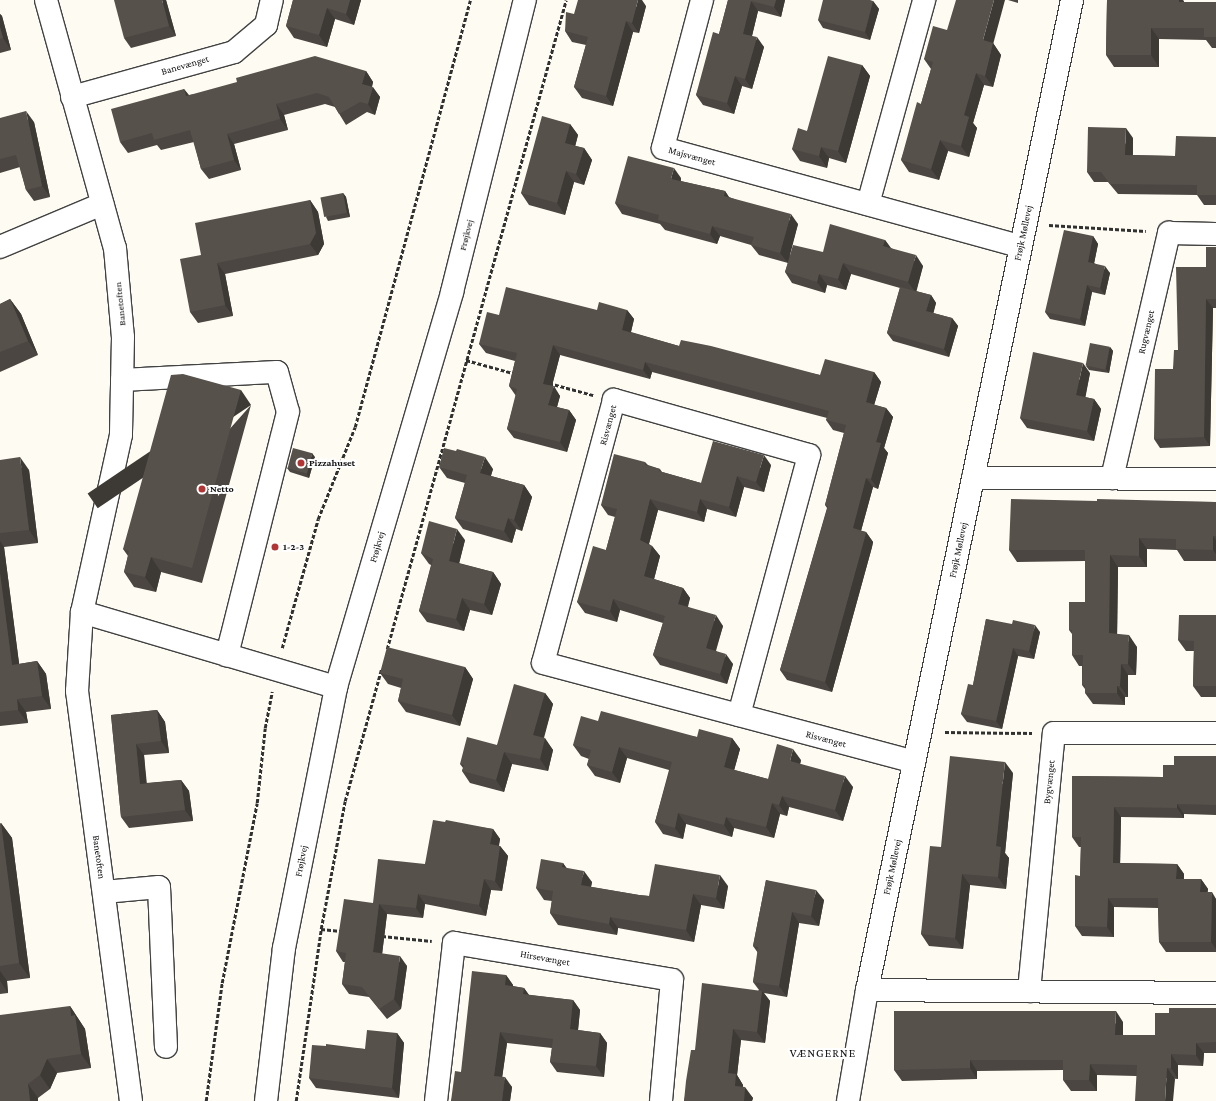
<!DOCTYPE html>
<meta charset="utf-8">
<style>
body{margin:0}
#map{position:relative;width:1216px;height:1101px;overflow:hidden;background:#fefcf2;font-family:"Crimson Pro",serif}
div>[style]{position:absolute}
.path>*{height:2.5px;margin-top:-1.25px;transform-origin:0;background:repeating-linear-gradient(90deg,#313131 0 4px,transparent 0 6px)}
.roads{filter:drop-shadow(1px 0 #424242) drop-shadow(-1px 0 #424242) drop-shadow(0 1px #424242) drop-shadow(0 -1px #424242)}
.minor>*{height:22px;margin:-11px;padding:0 11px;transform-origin:11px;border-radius:11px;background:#fff}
.wall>*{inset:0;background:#4b4641}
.shaded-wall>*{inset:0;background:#3d3935;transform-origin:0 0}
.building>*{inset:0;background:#57514c;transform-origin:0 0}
.dots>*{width:11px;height:11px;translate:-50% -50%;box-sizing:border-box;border:2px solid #fff;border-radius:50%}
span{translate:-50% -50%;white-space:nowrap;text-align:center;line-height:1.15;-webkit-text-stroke:4px #fff;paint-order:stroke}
.street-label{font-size:10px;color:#0f0f0f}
.poi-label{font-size:10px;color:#0f0f0f;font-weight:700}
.left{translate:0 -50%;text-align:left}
.quarter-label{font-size:12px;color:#0f0f0f;letter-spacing:1px}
</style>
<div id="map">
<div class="path">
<div style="left:1049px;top:225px;width:97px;rotate:3.5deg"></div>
<div style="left:466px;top:360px;width:52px;rotate:15.6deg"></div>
<div style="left:549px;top:383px;width:46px;rotate:15.3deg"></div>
<div style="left:282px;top:648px;width:134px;rotate:-74.4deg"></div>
<div style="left:318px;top:519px;width:99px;rotate:-68.1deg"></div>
<div style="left:355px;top:427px;width:442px;rotate:-74.9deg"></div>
<div style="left:387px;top:649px;width:673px;rotate:-74.58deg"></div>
<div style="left:945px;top:732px;width:87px;rotate:0.7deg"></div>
<div style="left:321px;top:929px;width:20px;rotate:6deg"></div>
<div style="left:382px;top:936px;width:50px;rotate:5.7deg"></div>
<div style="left:206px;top:1101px;width:119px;rotate:-82.3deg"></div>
<div style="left:222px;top:983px;width:183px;rotate:-79deg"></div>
<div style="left:257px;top:803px;width:75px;rotate:-83.9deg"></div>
<div style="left:265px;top:728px;width:37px;rotate:-79deg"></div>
<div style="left:296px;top:1101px;width:174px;rotate:-81.7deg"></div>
<div style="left:321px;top:929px;width:130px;rotate:-79.4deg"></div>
<div style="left:345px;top:801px;width:136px;rotate:-74.6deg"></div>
</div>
<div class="roads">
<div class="minor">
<div style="left:46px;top:0;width:257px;rotate:74.5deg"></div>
<div style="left:115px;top:248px;width:89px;rotate:84.9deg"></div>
<div style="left:123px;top:337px;width:98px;rotate:91.2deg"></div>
<div style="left:121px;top:435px;width:181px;rotate:102.4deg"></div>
<div style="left:82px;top:612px;width:79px;rotate:93.6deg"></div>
<div style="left:77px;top:691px;width:414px;rotate:82.5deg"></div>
<div style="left:702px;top:0;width:153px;rotate:104.8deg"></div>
<div style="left:663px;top:148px;width:370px;rotate:15.4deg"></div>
<div style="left:72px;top:97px;width:168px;rotate:-15.5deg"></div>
<div style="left:234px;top:52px;width:42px;rotate:-40.2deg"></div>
<div style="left:266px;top:25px;width:26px;rotate:-77deg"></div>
<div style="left:868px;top:204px;width:212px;rotate:-74.6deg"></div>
<div style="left:0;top:247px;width:111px;rotate:-22.9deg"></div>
<div style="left:122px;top:380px;width:155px;rotate:-3deg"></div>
<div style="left:277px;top:372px;width:41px;rotate:74.6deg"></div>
<div style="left:288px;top:412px;width:251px;rotate:104.1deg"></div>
<div style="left:973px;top:478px;width:243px;rotate:0.2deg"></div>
<div style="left:1112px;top:478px;width:252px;rotate:-76.9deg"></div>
<div style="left:1169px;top:233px;width:47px;rotate:1.2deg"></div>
<div style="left:82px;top:612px;width:265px;rotate:16.5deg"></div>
<div style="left:739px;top:715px;width:269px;rotate:-74.9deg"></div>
<div style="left:809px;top:455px;width:203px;rotate:-164.2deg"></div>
<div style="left:614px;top:400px;width:272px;rotate:105.1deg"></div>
<div style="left:543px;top:663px;width:384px;rotate:14.9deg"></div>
<div style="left:104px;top:892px;width:55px;rotate:-5.2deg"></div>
<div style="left:159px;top:887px;width:160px;rotate:87.5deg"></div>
<div style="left:867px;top:990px;width:349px;rotate:0.5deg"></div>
<div style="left:1029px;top:991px;width:259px;rotate:-84.5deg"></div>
<div style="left:1054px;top:733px;width:162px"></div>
<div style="left:266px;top:1101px;width:154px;rotate:-83.3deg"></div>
<div style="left:284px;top:948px;width:266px;rotate:-78.7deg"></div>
<div style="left:336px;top:687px;width:412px;rotate:-73.6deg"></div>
<div style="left:452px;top:292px;width:301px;rotate:-76deg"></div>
<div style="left:436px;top:1101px;width:159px;rotate:-83.5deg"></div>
<div style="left:454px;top:943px;width:221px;rotate:9.6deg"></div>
<div style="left:672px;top:980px;width:121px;rotate:95.2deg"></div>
<div style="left:848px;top:1101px;width:113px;rotate:-80.3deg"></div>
<div style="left:867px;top:990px;width:1011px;rotate:-78.3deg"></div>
</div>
</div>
<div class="wall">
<div style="clip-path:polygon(166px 0,176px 36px,131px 48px,124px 38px)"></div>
<div style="clip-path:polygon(293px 0,361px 0,354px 25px,335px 19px,327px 47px,294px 38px,286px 26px)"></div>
<div style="clip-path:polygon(728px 0,785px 0,781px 17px,758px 11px,752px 36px,764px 47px,752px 89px,742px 86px,734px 114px,703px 105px,696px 95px,719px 34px)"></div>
<div style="clip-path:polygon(1008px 0,1018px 0,1018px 3px)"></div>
<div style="clip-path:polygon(1107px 0,1183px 0,1184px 2px,1216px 2px,1216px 48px,1212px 48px,1206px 40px,1159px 39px,1159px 67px,1114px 67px,1106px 55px)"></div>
<div style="clip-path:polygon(873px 1px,879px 9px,870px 40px,823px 28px,818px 20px)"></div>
<div style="clip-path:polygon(646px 6px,639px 33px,633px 32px,613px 106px,582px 98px,574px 87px,586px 45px,572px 42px,565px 31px,574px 14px)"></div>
<div style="clip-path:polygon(0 14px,2px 16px,11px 50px,0 53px)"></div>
<div style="clip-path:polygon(947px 30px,993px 43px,1001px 55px,993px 87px,984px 85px,973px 123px,977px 128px,969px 157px,948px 151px,939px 180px,909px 172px,901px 160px,921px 104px,931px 69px,924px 59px)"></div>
<div style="clip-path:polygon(862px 65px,870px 76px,846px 163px,829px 158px,827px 168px,800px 161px,792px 149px)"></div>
<div style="clip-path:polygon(366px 71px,373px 82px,372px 87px,380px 97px,375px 115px,367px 112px,346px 125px,335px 107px,325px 104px,284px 115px,288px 130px,234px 144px,241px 170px,209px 179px,201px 169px,194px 142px,161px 150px,157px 145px,128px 153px,120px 142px,184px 89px,189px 95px)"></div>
<div style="clip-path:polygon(0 118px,34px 122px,50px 197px,34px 201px,26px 190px,20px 167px,0 173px)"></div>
<div style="clip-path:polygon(570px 124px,578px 135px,575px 146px,584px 148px,592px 160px,584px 185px,574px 182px,565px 215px,529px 205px,521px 193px)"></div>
<div style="clip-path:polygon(1216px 137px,1216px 205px,1204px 205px,1197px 195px,1118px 194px,1108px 182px,1094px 182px,1087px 172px,1133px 138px,1133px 155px,1175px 156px)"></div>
<div style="clip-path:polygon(681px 178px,681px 181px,725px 191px,729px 197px,798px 224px,789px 256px,823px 252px,885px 240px,891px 248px,923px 266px,916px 291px,931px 295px,936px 303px,933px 313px,952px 318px,958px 326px,949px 357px,893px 341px,887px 333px,900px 288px,851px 274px,846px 290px,827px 285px,825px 293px,792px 283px,785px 272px,788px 263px,759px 255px,751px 245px,720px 236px,717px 244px,665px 230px,660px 224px,622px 214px,615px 203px)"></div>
<div style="clip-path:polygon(343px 193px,346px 197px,350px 217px,328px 221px,326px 217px)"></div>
<div style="clip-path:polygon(310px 200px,318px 212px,324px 244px,318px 255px,225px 274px,233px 316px,198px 323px,190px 312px,201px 255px)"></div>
<div style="clip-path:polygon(1093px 236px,1098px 244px,1094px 263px,1110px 273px,1105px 295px,1092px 292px,1085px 326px,1050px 319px,1045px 312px)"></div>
<div style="clip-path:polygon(1216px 247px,1216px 308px,1213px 308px,1210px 446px,1160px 448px,1154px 439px,1173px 369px,1178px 350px,1206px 267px)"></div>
<div style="clip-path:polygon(10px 299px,21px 314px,38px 355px,0 372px,0 304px)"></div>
<div style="clip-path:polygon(597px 310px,627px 310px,634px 319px,631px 332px,679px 346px,820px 375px,874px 372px,881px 382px,874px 405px,886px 408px,893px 417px,884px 448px,888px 453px,878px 489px,873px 487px,861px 531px,866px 532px,873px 542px,872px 547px,832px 692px,787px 680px,780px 670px,827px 508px,825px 505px,844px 433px,833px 430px,826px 420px,827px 418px,652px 372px,650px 379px,560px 355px,552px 386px,560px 396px,557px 407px,569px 410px,576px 420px,567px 452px,514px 438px,507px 429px,516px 396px,509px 386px,515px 361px,486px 353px,479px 344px,499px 315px)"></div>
<div style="clip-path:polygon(1110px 347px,1113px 351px,1109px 373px,1089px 370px,1086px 366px)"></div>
<div style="clip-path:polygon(1090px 373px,1085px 397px,1094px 399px,1101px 409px,1094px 441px,1027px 428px,1020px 418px)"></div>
<div style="clip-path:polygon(251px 405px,202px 583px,161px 572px,156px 592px,134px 587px,124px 572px,128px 556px,123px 549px)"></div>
<div style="clip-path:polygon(315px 457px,309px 478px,290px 472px,287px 468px)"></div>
<div style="clip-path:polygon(0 460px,29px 470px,38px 543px,4px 547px,19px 664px,37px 661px,46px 674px,51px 709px,26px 712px,28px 723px,0 726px)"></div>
<div style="clip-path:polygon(645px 462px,648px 465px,660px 469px,662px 472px,701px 483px,771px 465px,764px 492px,744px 487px,736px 517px,707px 509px,704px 522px,658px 510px,649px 544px,652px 546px,660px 556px,654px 579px,683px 588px,690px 598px,688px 607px,723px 626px,716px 651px,733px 664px,727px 684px,660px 665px,653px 655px,663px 623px,620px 610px,617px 622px,585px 613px,577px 602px,606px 550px,615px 517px,608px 515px,601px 505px)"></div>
<div style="clip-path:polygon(439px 467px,493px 469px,491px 476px,524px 485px,532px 497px,522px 531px,516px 529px,512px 543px,463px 529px,455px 518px,465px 483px,447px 478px)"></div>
<div style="clip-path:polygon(1097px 501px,1216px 502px,1216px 561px,1184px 561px,1177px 550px,1147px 549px,1147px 567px,1118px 567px,1117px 634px,1137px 647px,1136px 675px,1128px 675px,1128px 697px,1125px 697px,1125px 705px,1093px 704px,1085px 693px,1085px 689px,1082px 685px,1082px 666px,1079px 666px,1072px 655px,1072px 634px,1069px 630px,1085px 602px,1085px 561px,1017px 562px,1009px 550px)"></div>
<div style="clip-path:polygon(465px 540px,459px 563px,493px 572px,501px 584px,492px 615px,470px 610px,464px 631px,427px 622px,419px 611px,431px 565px,429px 564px,421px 553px)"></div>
<div style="clip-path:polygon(1216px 615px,1216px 697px,1201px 697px,1193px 686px,1194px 651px,1186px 651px,1178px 640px)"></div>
<div style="clip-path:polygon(986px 619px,1040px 632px,1034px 659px,1018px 656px,1002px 729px,967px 722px,961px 714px,973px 685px)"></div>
<div style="clip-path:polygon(465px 667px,473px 679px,460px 726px,406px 712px,398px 701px,401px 688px,388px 684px,380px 673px)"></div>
<div style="clip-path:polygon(545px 693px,553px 704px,544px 738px,553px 750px,548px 771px,512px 764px,504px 792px,470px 783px,462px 771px,463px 768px,460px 764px,497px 745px)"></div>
<div style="clip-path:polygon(157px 710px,165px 722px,169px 753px,144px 755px,146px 783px,181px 780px,189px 791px,193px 821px,129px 828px,121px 817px,111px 715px)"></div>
<div style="clip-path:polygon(598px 721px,697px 737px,732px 738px,740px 749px,734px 770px,768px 779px,801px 760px,800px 764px,853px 787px,843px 821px,789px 807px,787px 816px,780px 814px,774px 838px,734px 828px,732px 837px,686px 824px,683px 839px,663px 834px,655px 822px,669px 770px,627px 758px,620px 783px,595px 776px,587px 765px,589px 759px,581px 756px,573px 745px)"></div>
<div style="clip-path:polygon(1216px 756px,1216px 815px,1184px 814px,1184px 818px,1121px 817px,1120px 863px,1177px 864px,1184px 874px,1184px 879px,1201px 879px,1208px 889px,1207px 892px,1216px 899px,1216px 952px,1166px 952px,1159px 942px,1158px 908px,1114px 907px,1114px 937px,1082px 936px,1075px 926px,1080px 876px,1081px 847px,1079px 847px,1072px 837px,1072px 776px,1163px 777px,1174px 765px)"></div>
<div style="clip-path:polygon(1013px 773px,1005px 853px,1009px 858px,1006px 889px,970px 885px,963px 949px,929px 946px,921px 934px,941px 847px)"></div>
<div style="clip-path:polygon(445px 822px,493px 829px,500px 839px,499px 846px,500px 846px,508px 856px,502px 891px,491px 890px,486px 916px,425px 904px,423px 918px,387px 914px,382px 954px,407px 966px,401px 1009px,387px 1019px,369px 997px,349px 994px,342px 984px,345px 962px,343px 962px,336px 951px,373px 903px,425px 864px)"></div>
<div style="clip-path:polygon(1px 823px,12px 838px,30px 978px,7px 981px,8px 993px,0 994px,0 824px)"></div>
<div style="clip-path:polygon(563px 863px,566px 868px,592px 882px,591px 887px,639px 895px,649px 896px,728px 886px,724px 909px,701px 905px,694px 942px,618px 928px,617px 935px,558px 925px,550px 913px,552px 901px,544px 900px,536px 888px)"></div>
<div style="clip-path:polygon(766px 880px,824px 900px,819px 926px,799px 923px,787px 997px,764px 993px,770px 1001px,765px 1043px,741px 1040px,737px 1075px,743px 1085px,743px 1087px,753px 1098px,752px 1101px,684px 1101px,695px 1050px,759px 990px,753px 982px,758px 953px,753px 946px)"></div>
<div style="clip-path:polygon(506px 975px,513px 985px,513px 986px,524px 988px,529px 995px,573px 1000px,580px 1010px,578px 1030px,600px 1033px,607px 1043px,604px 1077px,557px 1072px,550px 1062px,552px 1048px,507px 1043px,502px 1077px,512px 1087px,510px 1101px,451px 1101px,461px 1072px)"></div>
<div style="clip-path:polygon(70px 1006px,85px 1029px,91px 1068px,57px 1073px,50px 1089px,38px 1098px,38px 1101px,0 1101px)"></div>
<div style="clip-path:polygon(1216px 1008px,1216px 1053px,1204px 1053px,1203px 1066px,1178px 1065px,1178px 1079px,1136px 1076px,1097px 1075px,1097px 1091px,1071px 1091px,1063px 1080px,1063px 1070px,977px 1071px,977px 1079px,902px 1081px,894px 1070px,1123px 1022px,1123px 1035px,1155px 1035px,1169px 1013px)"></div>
<div style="clip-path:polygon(397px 1033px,404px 1043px,399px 1098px,316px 1088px,309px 1078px,326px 1046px,365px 1049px)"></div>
</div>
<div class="shaded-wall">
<div style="clip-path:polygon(162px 0,166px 0,176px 36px,169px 26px)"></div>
<div style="clip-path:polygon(350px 0,361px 0,354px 25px,346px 14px)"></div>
<div style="clip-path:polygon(638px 0,642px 0,646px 6px,639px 33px,632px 23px)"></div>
<div style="clip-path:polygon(776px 0,785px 0,781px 17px,774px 7px)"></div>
<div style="clip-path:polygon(994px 0,1005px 0,991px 52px,983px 40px)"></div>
<div style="clip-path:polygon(1179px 0,1183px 0,1187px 7px,1179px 2px)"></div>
<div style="clip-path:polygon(751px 1px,758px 11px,750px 44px,743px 34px)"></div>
<div style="clip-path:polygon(873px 1px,879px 9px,870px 40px,865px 32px)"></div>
<div style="clip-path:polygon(327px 8px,335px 19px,327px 47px,319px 35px)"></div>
<div style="clip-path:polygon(0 14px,2px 16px,11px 50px,3px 38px,0 27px)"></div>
<div style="clip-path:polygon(626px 21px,633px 32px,613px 106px,606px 96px)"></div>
<div style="clip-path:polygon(1151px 28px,1159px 39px,1159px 67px,1151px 55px)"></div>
<div style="clip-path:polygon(757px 37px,764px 47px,752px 89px,745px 79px)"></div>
<div style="clip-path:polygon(993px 43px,1001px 55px,993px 87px,985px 76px)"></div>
<div style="clip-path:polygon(862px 65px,870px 76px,846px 163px,838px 151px)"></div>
<div style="clip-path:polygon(366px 71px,373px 82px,370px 94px,362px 84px)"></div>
<div style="clip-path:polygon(976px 73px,984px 85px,973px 123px,977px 128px,969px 157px,961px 146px,964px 115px)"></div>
<div style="clip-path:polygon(735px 76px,742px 86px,734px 114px,727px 103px)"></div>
<div style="clip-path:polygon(373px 87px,380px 97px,375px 115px,368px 104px)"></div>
<div style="clip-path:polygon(184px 89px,191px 99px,186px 96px)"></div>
<div style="clip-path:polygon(276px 104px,284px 115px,288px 130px,280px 119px)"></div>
<div style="clip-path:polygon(26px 111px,34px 122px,50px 197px,42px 186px)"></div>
<div style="clip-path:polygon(570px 124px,578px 135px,573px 155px,565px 143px)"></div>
<div style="clip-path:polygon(1126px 128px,1133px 138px,1132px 165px,1125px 155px)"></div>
<div style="clip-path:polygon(227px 134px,234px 144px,241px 170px,234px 160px)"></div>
<div style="clip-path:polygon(940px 140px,948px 151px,939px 180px,931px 169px)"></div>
<div style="clip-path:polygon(821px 147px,829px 158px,827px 168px,819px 156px)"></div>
<div style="clip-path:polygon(584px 148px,592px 160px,584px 185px,576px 174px)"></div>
<div style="clip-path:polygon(674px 168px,681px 178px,678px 189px,671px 179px)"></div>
<div style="clip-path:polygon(566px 171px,574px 182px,565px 215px,557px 203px)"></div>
<div style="clip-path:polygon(725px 191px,732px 202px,724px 196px)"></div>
<div style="clip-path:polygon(343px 193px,346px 197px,350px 217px,347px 213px)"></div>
<div style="clip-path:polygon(310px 200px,318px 212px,324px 244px,318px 255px,310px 244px)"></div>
<div style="clip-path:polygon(791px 214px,798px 224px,788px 263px,780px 253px)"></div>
<div style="clip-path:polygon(712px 226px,720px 236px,717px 244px,710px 234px)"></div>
<div style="clip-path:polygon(1093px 236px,1098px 244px,1093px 269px,1088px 262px)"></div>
<div style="clip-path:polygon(885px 240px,892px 250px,883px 246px)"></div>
<div style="clip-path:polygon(916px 255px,923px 266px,916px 293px,908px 282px)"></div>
<div style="clip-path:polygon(217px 263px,225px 274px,233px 316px,225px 305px)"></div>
<div style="clip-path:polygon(843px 263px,851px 274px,846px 290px,838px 279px)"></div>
<div style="clip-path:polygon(1105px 266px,1110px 273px,1105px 295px,1100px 288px)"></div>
<div style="clip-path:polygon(819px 274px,827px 285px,825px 293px,817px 282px)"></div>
<div style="clip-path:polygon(1087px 285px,1092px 292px,1085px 326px,1080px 319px)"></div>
<div style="clip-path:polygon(931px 295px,936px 303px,932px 319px,926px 311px)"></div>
<div style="clip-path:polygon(10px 299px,21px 314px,38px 355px,28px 341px)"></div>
<div style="clip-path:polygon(1206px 299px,1213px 308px,1210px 446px,1204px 437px)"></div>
<div style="clip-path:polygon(627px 310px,634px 319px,629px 340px,622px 330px)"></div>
<div style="clip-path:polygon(952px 318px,958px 326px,949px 357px,944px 349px)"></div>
<div style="clip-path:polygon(553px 345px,560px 355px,550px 393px,543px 384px)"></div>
<div style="clip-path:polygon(1110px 347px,1113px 351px,1109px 373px,1106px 369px)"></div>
<div style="clip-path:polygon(645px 362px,652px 372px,650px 379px,643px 370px)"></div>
<div style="clip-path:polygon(1083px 363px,1090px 373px,1084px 405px,1076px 395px)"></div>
<div style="clip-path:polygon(874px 372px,881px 382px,872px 412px,866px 402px)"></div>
<div style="clip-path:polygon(554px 386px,560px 396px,555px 414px,548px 405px)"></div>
<div style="left:241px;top:390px;width:18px;height:185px;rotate:56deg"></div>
<div style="clip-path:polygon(1094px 399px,1101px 409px,1094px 441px,1087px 431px)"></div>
<div style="clip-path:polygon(886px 408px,893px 417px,884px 448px,888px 453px,878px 489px,871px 479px,876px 442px)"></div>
<div style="clip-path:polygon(569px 410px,576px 420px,567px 452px,560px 442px)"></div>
<div style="clip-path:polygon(312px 453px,315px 457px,309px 478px,307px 474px)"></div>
<div style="clip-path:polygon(764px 455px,771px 465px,764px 492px,756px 482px)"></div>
<div style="clip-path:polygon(20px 457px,29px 470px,38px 543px,29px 530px)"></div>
<div style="clip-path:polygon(485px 457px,493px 469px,488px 484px,480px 473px)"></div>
<div style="clip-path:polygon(737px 476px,744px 487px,736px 517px,729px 507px)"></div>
<div style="clip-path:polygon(866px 478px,873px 487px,859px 538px,853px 528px)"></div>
<div style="clip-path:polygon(524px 485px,532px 497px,522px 531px,514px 520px)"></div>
<div style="clip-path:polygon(650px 499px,658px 510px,647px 551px,640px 540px)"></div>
<div style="clip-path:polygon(700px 499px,707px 509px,704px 522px,697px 512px)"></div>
<div style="clip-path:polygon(508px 518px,516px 529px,512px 543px,504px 531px)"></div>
<div style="clip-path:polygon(457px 529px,465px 540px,457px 572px,449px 561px)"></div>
<div style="clip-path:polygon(866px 532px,873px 542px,872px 547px,832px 692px,825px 682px)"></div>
<div style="clip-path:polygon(1213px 536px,1216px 540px,1216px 554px,1213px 550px)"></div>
<div style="clip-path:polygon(1139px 538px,1147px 549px,1147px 567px,1139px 556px)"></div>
<div style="clip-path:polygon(0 541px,4px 547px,21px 678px,12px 665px,0 573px)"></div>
<div style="clip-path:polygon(652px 546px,660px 556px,652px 587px,644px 576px)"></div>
<div style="clip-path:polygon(1110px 555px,1118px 567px,1117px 645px,1109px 633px)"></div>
<div style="clip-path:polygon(151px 557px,161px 572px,156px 592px,145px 577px)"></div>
<div style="clip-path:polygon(493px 572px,501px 584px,492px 615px,484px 604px)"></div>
<div style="clip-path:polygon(683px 588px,690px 598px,685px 614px,678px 604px)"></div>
<div style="clip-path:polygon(462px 598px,470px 610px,464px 631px,456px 619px)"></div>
<div style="clip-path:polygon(613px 599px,620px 610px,617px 622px,610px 611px)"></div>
<div style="clip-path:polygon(716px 615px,723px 626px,713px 658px,706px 648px)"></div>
<div style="clip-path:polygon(1035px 625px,1040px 632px,1034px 659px,1029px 651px)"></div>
<div style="clip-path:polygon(1129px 635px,1137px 647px,1136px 675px,1128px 664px)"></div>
<div style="clip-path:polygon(1013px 648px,1018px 656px,1002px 729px,996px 721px)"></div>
<div style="clip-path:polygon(726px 654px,733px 664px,727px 684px,720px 674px)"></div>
<div style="clip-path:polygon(37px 661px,46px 674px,51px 709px,42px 696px)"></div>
<div style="clip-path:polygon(1121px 664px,1128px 675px,1128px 697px,1120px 686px)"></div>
<div style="clip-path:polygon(465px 667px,473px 679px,460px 726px,452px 715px)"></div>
<div style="clip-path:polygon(1117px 686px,1125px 697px,1125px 705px,1117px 693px)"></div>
<div style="clip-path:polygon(545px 693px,553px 704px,541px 746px,533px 735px)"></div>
<div style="clip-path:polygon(17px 699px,26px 712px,28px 723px,18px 710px)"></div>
<div style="clip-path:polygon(157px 710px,165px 722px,169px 753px,161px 741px)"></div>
<div style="clip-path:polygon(545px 738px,553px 750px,548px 771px,540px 759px)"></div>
<div style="clip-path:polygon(732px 738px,740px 749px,732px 778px,724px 767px)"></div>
<div style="clip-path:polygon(136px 744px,144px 755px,148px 795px,140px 784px)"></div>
<div style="clip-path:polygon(619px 747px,627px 758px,620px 783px,612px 772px)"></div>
<div style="clip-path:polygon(793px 749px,801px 760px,798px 773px,790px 761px)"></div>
<div style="clip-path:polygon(504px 752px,512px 764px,504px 792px,496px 780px)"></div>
<div style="clip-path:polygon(1005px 762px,1013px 773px,1005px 853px,1009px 858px,1006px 889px,998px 877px,996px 846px)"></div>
<div style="clip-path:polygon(845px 776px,853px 787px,843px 821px,835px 810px)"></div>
<div style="clip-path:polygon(181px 780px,189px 791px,193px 821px,185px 810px)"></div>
<div style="clip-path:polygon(782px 796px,789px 807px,787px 816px,779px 805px)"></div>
<div style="clip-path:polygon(772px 803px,780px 814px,774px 838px,766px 827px)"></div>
<div style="clip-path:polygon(1177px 804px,1184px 814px,1184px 818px,1177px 808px)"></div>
<div style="clip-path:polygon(1114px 807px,1121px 817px,1120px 873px,1113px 863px)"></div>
<div style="clip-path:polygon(678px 813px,686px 824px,683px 839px,675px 828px)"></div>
<div style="clip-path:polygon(726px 817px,734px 828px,732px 837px,724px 825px)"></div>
<div style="clip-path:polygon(1px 823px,12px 838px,30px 978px,19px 963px)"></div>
<div style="clip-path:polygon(493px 829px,500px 839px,497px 854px,490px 844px)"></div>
<div style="clip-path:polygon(500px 846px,508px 856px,502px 891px,495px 881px)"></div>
<div style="clip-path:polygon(563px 863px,571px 874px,562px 867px)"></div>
<div style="clip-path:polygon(1177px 864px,1184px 874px,1183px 889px,1176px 879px)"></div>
<div style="clip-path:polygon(584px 871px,592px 882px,589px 896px,581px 885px)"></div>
<div style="clip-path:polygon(962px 874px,970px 885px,963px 949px,955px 938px)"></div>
<div style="clip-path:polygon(720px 875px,728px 886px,724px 909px,716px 898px)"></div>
<div style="clip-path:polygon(484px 879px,491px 890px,486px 916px,479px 905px)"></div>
<div style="clip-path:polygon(1201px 879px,1208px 889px,1207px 902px,1200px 892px)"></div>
<div style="clip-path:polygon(816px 890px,824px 900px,819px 926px,811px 916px)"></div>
<div style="clip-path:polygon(1212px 892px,1216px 899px,1216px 949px,1211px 942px)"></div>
<div style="clip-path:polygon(418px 894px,425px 904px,423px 918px,416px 908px)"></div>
<div style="clip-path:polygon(693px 894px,701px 905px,694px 942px,686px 930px)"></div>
<div style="clip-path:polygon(1108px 898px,1114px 907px,1114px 937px,1107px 927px)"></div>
<div style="clip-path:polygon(379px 904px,387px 914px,381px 963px,373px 952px)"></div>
<div style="clip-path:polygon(792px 912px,799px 923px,787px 997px,779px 986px)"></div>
<div style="clip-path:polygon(610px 917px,618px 928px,617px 935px,609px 924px)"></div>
<div style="clip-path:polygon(400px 956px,407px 966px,401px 1009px,394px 999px)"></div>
<div style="clip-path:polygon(0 971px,7px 981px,8px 993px,0 981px)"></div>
<div style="clip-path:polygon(506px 975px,513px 985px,512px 996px,505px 985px)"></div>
<div style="clip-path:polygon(524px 988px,531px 998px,523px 994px)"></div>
<div style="clip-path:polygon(762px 991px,770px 1001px,765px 1043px,757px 1032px)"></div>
<div style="clip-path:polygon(573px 1000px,580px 1010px,577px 1040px,570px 1029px)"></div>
<div style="clip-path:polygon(70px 1006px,85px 1029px,91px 1068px,81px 1054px,71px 1016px)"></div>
<div style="clip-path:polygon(1116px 1011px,1123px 1022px,1123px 1046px,1115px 1035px)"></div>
<div style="clip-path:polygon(733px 1029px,741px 1040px,737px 1075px,743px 1085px,742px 1097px,735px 1086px,728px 1073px)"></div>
<div style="clip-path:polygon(500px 1032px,507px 1043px,501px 1086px,494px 1076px)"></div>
<div style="clip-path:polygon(397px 1033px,404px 1043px,399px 1098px,392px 1088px)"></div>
<div style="clip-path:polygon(600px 1033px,607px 1043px,604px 1077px,596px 1066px)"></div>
<div style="clip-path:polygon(1196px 1043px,1204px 1053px,1203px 1066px,1196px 1055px)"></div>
<div style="clip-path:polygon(1171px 1054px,1178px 1065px,1178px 1079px,1171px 1068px)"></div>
<div style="clip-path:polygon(47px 1059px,57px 1073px,50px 1089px,40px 1075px)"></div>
<div style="clip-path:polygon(970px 1060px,977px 1071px,977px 1079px,970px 1068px)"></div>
<div style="clip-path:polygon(1090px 1064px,1097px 1075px,1097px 1091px,1089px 1080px)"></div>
<div style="clip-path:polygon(1167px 1068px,1175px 1079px,1173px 1101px,1165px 1101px)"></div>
<div style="clip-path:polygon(505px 1077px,512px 1087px,510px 1101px,502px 1101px)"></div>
<div style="clip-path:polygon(28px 1084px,38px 1098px,38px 1101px,30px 1101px)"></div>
<div style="clip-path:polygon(745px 1087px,753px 1098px,752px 1101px,744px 1101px)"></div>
</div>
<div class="building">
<div style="clip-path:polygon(114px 0,162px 0,169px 26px,124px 38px)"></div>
<div style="clip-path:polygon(293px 0,350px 0,346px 14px,327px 8px,319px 35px,286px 26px)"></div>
<div style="clip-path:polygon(578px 0,638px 0,632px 23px,626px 21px,606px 96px,574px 87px,588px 37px,565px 31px,566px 12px,574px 14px)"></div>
<div style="clip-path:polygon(728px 0,776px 0,774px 7px,751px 1px,743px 34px,757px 37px,745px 79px,735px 76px,727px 103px,696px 95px,713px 32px,719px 34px)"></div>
<div style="clip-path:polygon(823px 0,870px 0,873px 1px,865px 32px,818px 20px)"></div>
<div style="clip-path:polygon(956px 0,994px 0,983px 40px,993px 43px,985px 76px,976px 73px,964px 115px,969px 117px,961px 146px,940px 140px,931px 169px,901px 160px,917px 102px,921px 104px,933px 62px,924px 59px,933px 26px,947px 30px)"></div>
<div style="clip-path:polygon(1107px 0,1179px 0,1179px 2px,1216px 2px,1216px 37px,1204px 37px,1204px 28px,1151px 28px,1151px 55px,1106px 55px)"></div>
<div style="clip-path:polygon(0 27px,3px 38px,0 39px)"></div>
<div style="clip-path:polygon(315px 56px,366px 71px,362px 84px,373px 87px,368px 104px,360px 102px,339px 114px,329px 97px,317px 93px,276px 104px,280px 119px,227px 134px,234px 160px,201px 169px,190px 130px,154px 140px,152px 133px,120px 142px,111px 109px,184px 89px,186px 96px,237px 82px,236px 78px)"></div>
<div style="clip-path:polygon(828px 56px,862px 65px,838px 151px,821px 147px,819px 156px,792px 149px,798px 128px,807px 131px)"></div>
<div style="clip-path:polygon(26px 111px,42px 186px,26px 190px,16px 155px,0 159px,0 118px)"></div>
<div style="clip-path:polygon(542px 116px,570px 124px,565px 143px,584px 148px,576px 174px,566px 171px,557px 203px,521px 193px)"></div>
<div style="clip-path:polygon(1088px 127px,1126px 128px,1125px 155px,1175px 156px,1176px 136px,1216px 137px,1216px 195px,1197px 195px,1197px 185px,1110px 184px,1101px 172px,1087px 172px)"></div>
<div style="clip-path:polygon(628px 156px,674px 168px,671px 179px,725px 191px,724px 196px,791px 214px,780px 253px,751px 245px,754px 237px,712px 226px,710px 234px,658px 220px,659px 215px,615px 203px)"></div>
<div style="left:343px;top:193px;width:20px;height:23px;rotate:79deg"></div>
<div style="clip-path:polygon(310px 200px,316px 233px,310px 244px,217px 263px,225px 305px,190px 312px,180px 259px,201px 255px,195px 223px)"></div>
<div style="clip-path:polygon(830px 224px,885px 240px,883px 246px,916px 255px,908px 282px,843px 263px,838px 279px,819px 274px,817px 282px,785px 272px,793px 245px,823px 252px)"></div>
<div style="clip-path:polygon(1064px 230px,1093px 236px,1088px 262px,1105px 266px,1100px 288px,1087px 285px,1080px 319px,1045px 312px)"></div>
<div style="clip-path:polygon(1206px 247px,1216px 247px,1216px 299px,1206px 299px,1204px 437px,1154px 439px,1155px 369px,1173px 369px,1174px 350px,1178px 350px,1176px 267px,1206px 267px)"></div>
<div style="clip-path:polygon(506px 287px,597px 310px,599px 302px,627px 310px,622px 330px,679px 346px,681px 340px,711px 346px,820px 375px,825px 359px,874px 372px,866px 402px,886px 408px,876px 442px,881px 443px,871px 479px,866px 478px,853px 528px,866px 532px,865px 537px,825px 682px,780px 670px,828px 506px,825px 505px,846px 425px,826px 420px,829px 411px,645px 362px,643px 370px,553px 345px,543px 384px,554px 386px,548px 405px,569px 410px,560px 442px,507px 429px,517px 389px,509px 386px,517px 353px,479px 344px,487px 312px,499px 315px)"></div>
<div style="clip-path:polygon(900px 287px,931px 295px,926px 311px,952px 318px,944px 349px,887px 333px)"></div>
<div style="clip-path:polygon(10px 299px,28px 341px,0 352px,0 304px)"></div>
<div style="left:1090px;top:343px;width:20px;height:23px;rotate:11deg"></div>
<div style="clip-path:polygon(1033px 352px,1083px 363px,1076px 395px,1094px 399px,1087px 431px,1020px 418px)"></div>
<div style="clip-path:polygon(183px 374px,241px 390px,192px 568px,151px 557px,145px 577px,124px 572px,129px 551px,123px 549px,171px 375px)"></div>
<div style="clip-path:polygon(713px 441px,764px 455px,756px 482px,737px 476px,729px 507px,700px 499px,697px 512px,650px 499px,640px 540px,652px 546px,644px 576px,683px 588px,678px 604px,716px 615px,706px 648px,726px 654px,720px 674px,653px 655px,665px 616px,613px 599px,610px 611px,577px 602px,593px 546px,606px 550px,617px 509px,601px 505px,614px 454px,645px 462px,645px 465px,660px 469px,659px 471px,701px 483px)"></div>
<div style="left:293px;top:448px;width:20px;height:21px;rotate:15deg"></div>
<div style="clip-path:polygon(444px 448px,456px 451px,457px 449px,485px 457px,480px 473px,524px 485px,514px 520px,508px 518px,504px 531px,455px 518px,467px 475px,439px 467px)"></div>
<div style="clip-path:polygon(20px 457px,29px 530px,0 533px,0 460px)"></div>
<div style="clip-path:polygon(1011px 499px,1097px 501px,1097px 499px,1216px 502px,1216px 536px,1213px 536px,1213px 550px,1176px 549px,1176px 539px,1139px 538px,1139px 556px,1110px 555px,1109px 633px,1129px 635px,1128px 664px,1121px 664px,1120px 686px,1117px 686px,1117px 693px,1085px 693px,1085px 685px,1082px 685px,1083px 655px,1072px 655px,1072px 630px,1069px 630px,1069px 602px,1085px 602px,1085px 550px,1009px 550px)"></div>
<div style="clip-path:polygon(429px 521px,457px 529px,449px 561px,493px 572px,484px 604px,462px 598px,456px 619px,419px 611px,433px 559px,421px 553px)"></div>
<div style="clip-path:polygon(0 573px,12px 665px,37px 661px,42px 696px,17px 699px,18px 710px,0 712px)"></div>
<div style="clip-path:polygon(1179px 615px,1216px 615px,1216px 686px,1193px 686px,1194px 641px,1178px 640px)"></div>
<div style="clip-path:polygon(986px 619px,1012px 624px,1013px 620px,1035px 625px,1029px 651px,1013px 648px,996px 721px,961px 714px,968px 684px,973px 685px)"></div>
<div style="clip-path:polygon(387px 647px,465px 667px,452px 715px,398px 701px,403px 679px,380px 673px)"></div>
<div style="clip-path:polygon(514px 684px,545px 693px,533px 735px,545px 738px,540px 759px,504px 752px,496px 780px,462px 771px,464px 765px,460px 764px,467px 737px,497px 745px)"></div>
<div style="clip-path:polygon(157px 710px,161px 741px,136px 744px,140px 784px,181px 780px,185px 810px,121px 817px,111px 715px)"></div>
<div style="clip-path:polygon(601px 711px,697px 737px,699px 729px,732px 738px,724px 767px,768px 779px,777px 744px,793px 749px,790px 761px,845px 776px,835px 810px,782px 796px,779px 805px,772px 803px,766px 827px,726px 817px,724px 825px,678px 813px,675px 828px,655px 822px,672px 762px,619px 747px,612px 772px,587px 765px,591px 750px,573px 745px,581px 716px,598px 721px)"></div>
<div style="clip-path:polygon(950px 756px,1005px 762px,996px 846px,1001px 847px,998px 877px,962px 874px,955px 938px,921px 934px,930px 846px,941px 847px)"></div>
<div style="clip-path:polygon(1174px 756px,1216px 756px,1216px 805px,1177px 804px,1177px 808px,1114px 807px,1113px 863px,1177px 864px,1176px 879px,1201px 879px,1200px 892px,1212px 892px,1211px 942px,1159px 942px,1158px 898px,1108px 898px,1107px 927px,1075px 926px,1075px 875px,1080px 876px,1081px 837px,1072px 837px,1072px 776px,1163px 777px,1163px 765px,1174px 765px)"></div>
<div style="clip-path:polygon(433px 820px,445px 822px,446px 820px,493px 829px,490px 844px,500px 846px,495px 881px,484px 879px,479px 905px,418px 894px,416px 908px,379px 904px,373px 952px,400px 956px,394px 999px,379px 1009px,362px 987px,342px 984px,346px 953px,336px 951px,344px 899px,373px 903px,378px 859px,425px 864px)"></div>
<div style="clip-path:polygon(1px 823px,19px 963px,0 966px,0 824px)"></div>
<div style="clip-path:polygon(541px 859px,563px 863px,562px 867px,584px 871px,581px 885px,639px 895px,649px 896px,655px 864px,720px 875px,716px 898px,693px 894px,686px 930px,610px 917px,609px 924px,550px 913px,553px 891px,536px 888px)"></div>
<div style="clip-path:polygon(766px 880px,816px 890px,811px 916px,792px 912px,779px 986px,753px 982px,758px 947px,753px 946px)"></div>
<div style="clip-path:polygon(472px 971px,506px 975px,505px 985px,524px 988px,523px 994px,573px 1000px,570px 1029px,600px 1033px,596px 1066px,550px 1062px,553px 1039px,500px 1032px,494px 1076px,505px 1077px,502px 1101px,451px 1101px,455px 1071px,461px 1072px)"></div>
<div style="clip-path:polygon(702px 983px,762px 991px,757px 1032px,733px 1029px,728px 1073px,736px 1074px,735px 1086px,745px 1087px,744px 1101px,684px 1101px,686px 1081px,691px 1050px,695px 1050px)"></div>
<div style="clip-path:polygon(70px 1006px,71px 1016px,75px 1015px,81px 1054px,47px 1059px,40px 1075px,28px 1084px,30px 1101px,0 1101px,0 1015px)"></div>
<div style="clip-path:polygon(1169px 1008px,1216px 1008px,1216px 1042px,1196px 1043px,1196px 1055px,1171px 1054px,1171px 1068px,1167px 1068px,1165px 1101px,1135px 1101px,1137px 1065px,1090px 1064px,1089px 1080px,1063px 1080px,1063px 1060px,970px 1060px,970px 1068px,894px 1070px,894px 1011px,1116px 1011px,1115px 1035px,1155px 1035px,1155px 1013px,1169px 1013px)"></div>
<div style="clip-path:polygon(367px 1030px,397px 1033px,392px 1088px,309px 1078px,312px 1045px,326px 1046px,326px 1044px,365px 1049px)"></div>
</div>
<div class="dots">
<div style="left:301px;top:463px;background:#b13535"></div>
<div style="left:202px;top:489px;background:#b13535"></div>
<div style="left:275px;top:547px;background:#b13535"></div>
</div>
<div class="street-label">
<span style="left:185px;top:65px;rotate:-16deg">Banevænget</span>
<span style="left:692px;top:156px;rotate:15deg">Majsvænget</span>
<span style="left:1023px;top:233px;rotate:-78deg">Frøjk Møllevej</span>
<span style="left:466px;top:235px;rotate:-76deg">Frøjkvej</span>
<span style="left:120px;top:304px;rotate:-96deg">Banetoften</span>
<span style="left:1146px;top:332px;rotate:-77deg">Rugvænget</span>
<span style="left:608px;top:425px;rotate:-75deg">Risvænget</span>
<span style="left:377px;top:547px;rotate:-74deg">Frøjkvej</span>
<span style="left:958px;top:550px;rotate:-78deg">Frøjk Møllevej</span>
<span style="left:826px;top:739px;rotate:15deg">Risvænget</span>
<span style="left:1049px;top:782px;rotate:-84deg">Bygvænget</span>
<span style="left:99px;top:857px;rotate:82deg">Banetoften</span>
<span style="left:301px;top:861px;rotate:-79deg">Frøjkvej</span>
<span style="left:892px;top:867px;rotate:-78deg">Frøjk Møllevej</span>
<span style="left:545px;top:958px;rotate:10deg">Hirsevænget</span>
</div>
<div class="poi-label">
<span class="left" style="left:309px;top:463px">Pizzahuset</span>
<span class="left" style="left:210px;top:489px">Netto</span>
<span class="left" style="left:283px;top:547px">1-2-3</span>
</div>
<div class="quarter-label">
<span style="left:823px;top:1054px">VÆNGERNE</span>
</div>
</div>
